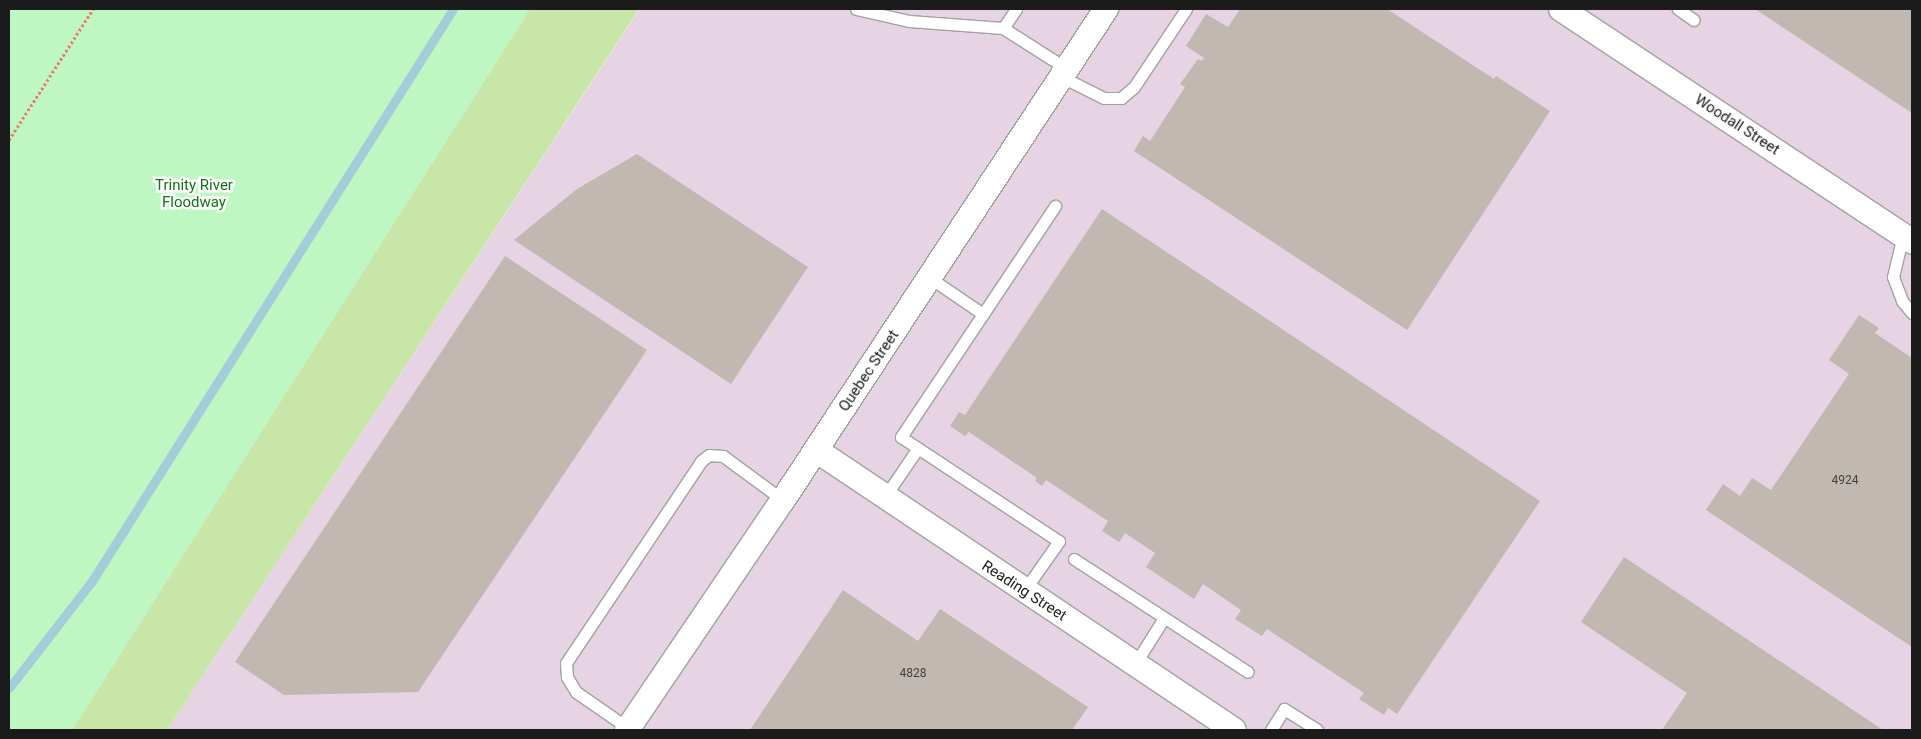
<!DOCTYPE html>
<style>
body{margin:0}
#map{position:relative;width:1921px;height:739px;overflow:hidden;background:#ede8e1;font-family:Roboto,sans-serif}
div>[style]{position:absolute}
.industrial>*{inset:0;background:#e6d3e3}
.grass>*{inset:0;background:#c8e6a8}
.park>*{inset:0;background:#bef7c1}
.stream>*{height:9px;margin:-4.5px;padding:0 4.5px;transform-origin:4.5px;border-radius:4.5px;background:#a3ced9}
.building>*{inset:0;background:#c1b8b1}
.path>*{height:3px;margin-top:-1.5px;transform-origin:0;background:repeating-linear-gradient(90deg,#f4756b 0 2.5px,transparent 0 5px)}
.roads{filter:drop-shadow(1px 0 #a2a2a2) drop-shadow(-1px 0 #a2a2a2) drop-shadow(0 1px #a2a2a2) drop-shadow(0 -1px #a2a2a2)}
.lane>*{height:11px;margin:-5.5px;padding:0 5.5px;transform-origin:5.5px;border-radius:5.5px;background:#fff}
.street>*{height:24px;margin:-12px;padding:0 12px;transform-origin:12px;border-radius:12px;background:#fff}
span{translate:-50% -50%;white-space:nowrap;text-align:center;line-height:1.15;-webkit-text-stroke:5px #fff;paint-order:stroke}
.number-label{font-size:12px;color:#444240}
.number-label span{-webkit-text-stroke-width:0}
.street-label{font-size:15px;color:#1b1b1b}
.park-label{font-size:15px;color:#0f7414}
.frame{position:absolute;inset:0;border:10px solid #1b1b1b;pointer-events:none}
</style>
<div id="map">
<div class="industrial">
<div style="clip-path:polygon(640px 9px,1912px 9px,1912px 730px,167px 730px)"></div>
</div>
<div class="grass">
<div style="clip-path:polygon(530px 9px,639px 9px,167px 730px,72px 730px)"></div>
</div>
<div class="park">
<div style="clip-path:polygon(9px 9px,530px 9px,72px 730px,9px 730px)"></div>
</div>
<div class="stream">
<div style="left:9px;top:688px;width:135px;rotate:-52.2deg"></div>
<div style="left:92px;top:581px;width:676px;rotate:-57.74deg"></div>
</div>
<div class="building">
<div style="clip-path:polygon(1240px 9px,1387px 9px,1494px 79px,1496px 76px,1550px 111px,1407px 330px,1134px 151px,1143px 136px,1150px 141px,1185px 87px,1180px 84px,1198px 59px,1202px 61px,1204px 58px,1186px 46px,1206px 14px,1228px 27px)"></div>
<div style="clip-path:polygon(1755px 9px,1912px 9px,1912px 113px)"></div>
<div style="clip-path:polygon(637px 154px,808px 267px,731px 384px,514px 240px,577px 189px)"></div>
<div style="clip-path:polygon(1102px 209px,1540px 501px,1397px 714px,1388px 708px,1384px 715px,1359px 699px,1364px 693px,1267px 629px,1262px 636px,1235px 619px,1241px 610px,1203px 584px,1194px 599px,1146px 567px,1155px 553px,1125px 533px,1119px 542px,1102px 531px,1108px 521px,1046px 480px,1042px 486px,1035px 481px,1037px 478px,969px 432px,965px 436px,950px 426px,959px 412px,965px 415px)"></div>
<div style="clip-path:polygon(505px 256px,647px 350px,418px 692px,284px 695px,235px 662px)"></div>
<div style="clip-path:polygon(1859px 315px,1879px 328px,1875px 333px,1912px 358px,1912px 647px,1706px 510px,1723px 484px,1740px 496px,1752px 478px,1771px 490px,1849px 374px,1829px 360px)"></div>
<div style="clip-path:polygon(1624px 557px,1883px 730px,1662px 730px,1687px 693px,1581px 622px)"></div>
<div style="clip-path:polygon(843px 590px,918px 641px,940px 609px,1088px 707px,1072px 730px,750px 730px)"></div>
</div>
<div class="path">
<div style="left:9px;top:140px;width:156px;rotate:-57.3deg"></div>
</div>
<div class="roads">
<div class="lane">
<div style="left:856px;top:9px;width:54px;rotate:12.8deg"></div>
<div style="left:909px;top:21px;width:94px;rotate:4.3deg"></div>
<div style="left:1016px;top:9px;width:23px;rotate:124deg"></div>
<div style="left:1003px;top:28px;width:76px;rotate:32.6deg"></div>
<div style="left:1678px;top:9px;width:19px;rotate:35deg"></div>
<div style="left:1062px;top:77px;width:47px;rotate:26.6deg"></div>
<div style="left:1104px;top:98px;width:17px"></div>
<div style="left:1121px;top:98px;width:17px;rotate:-40deg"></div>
<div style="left:1134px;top:87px;width:94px;rotate:-56.3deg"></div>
<div style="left:1903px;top:235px;width:43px;rotate:103.4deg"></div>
<div style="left:1893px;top:277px;width:26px;rotate:69deg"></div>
<div style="left:1902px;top:301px;width:16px;rotate:50deg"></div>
<div style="left:930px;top:278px;width:64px;rotate:34.2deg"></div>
<div style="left:983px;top:314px;width:148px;rotate:123.7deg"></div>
<div style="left:901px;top:437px;width:189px;rotate:33.4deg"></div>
<div style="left:1059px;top:541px;width:61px;rotate:125deg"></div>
<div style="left:983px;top:314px;width:130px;rotate:-56.3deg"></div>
<div style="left:884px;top:498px;width:60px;rotate:-55.8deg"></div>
<div style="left:1074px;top:559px;width:207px;rotate:33deg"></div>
<div style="left:1135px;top:664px;width:54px;rotate:-57.8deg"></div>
<div style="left:628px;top:728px;width:63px;rotate:-145.3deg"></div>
<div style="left:576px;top:692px;width:17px;rotate:-121deg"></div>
<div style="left:567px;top:677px;width:14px;rotate:-94deg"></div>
<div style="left:566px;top:663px;width:243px;rotate:-56.2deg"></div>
<div style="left:701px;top:461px;width:10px;rotate:-37deg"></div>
<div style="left:709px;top:455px;width:14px;rotate:4deg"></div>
<div style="left:723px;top:456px;width:74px;rotate:36.3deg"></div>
<div style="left:1271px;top:730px;width:25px;rotate:-58deg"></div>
<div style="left:1284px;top:709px;width:39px;rotate:32deg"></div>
</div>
<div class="street">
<div style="left:1561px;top:9px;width:421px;rotate:33.5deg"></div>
<div style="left:816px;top:450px;width:503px;rotate:33.82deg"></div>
<div style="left:627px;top:730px;width:278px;rotate:-55.9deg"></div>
<div style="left:783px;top:500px;width:588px;rotate:-56.66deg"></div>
</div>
</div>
<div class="number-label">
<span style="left:1845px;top:481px">4924</span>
<span style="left:913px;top:674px">4828</span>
</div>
<div class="street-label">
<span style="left:1737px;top:125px;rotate:33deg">Woodall Street</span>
<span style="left:869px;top:371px;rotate:-56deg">Quebec Street</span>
<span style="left:1024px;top:591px;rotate:33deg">Reading Street</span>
</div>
<div class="park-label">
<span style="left:194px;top:194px">Trinity River<br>Floodway</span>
</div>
<div class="frame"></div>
</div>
